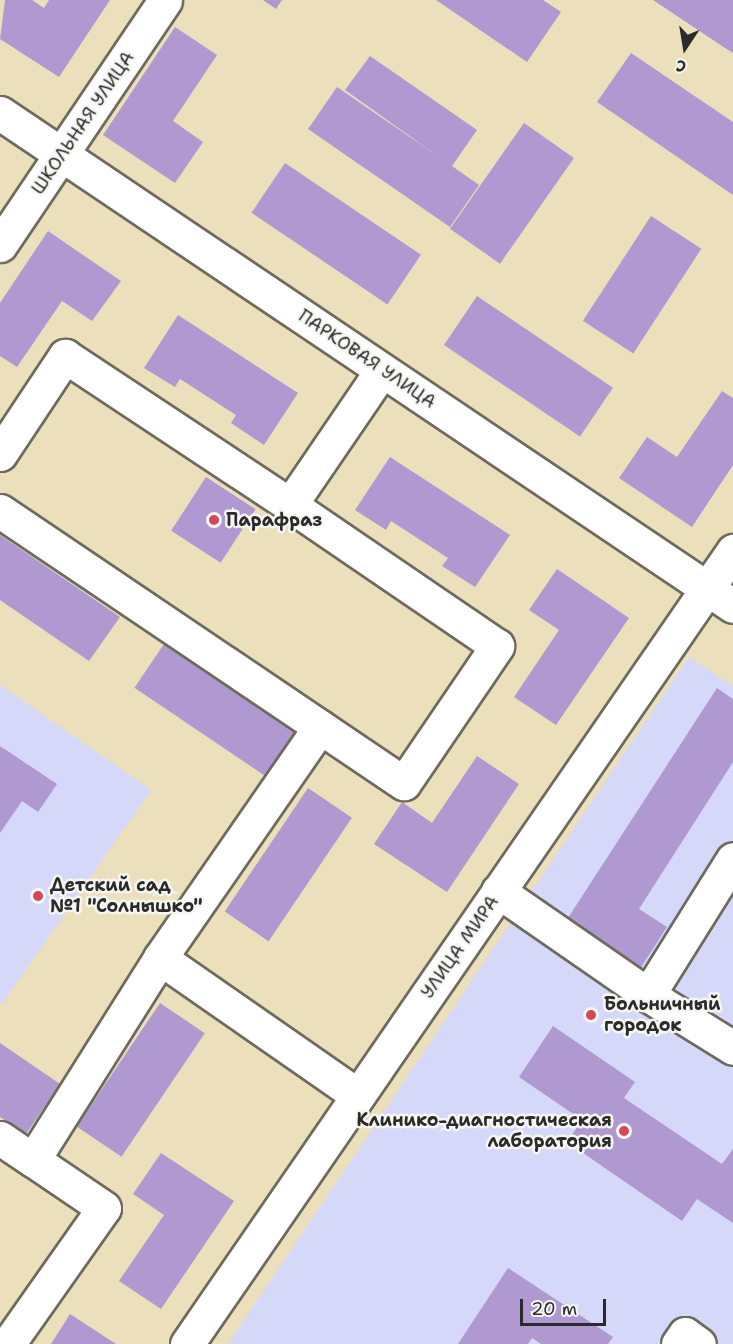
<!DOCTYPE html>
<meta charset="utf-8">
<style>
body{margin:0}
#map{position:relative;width:733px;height:1344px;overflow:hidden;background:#ebdfbc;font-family:"Shantell Sans",sans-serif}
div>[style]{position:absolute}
.built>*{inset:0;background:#d5d8f9}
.building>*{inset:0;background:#af99d0;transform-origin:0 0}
.roads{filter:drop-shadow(2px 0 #6e6a5e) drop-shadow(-2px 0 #6e6a5e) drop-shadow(0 2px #6e6a5e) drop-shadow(0 -2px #6e6a5e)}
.minor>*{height:33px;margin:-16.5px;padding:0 16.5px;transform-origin:16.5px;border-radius:16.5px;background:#fff}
.dots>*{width:16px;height:16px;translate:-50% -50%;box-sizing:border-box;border:3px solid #f6f6f2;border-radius:50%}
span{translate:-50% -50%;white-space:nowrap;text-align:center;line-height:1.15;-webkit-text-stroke:5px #f6f6f2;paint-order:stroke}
.street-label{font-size:18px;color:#2b2b2b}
.poi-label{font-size:18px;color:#2b2b2b;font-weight:700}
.left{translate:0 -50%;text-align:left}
.right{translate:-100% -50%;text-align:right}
.north{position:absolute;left:655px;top:18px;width:60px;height:60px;-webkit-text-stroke:4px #f6f6f2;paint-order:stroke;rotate:192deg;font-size:16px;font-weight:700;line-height:24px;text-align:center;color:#2b2b2b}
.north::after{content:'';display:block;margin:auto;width:21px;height:27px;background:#2b2b2b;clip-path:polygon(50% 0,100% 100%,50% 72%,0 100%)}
.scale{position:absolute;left:520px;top:1299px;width:86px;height:27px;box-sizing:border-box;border:3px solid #2b2b2b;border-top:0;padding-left:8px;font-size:18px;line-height:21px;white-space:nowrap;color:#2b2b2b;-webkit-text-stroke:4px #f6f6f2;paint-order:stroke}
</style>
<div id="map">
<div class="built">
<div style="clip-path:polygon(689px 657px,733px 686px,733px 1344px,228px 1344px)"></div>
<div style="clip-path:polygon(0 685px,151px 790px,2px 1004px,0 1002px)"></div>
</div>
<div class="building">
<div style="clip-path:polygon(5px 0,32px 0,44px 8px,49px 0,110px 0,59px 77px,0 39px)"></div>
<div style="clip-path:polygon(263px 0,282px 0,276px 9px)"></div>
<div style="clip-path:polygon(436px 0,543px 0,561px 12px,527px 62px)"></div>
<div style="clip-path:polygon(653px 0,733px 0,733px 53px,722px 46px)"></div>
<div style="clip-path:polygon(175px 27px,217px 55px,173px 121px,203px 142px,175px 183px,103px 135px)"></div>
<div style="clip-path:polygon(631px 53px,733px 122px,733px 195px,597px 102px)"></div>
<div style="clip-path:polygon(370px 56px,477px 130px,452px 166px,479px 185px,450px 227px,308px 129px,337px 87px,439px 157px,345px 90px)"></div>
<div style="left:524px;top:123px;width:61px;height:129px;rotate:35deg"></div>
<div style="left:285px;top:163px;width:164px;height:60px;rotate:34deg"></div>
<div style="left:651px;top:216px;width:60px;height:125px;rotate:33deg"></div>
<div style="clip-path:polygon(48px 231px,121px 281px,92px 321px,62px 301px,17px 367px,0 356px,0 303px)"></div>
<div style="left:477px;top:296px;width:164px;height:59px;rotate:34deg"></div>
<div style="clip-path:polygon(178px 315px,298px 393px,264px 445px,231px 423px,236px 415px,180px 379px,175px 387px,144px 368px)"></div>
<div style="clip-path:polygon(722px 391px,733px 398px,733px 465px,692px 527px,619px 478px,647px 437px,677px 457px)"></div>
<div style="clip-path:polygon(390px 457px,510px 535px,475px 587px,442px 566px,448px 558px,391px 521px,386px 530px,355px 510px)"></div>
<div style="left:206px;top:477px;width:59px;height:64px;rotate:33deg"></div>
<div style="clip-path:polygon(0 535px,120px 617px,89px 661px,0 600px)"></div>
<div style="clip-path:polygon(557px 569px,629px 618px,556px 725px,514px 697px,559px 630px,529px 610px)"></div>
<div style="left:168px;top:638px;width:165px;height:60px;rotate:34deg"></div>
<div style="clip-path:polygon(717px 688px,733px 699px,733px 762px,639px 909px,667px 927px,640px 969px,566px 921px)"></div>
<div style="clip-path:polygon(0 746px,57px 784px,38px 812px,22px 801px,0 833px)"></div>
<div style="clip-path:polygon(477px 756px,519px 784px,447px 892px,374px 844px,402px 802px,432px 823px)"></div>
<div style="left:308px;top:788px;width:53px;height:149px;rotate:34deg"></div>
<div style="left:160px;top:1003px;width:54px;height:149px;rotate:34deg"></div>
<div style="clip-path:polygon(553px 1026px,635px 1082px,624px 1098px,722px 1164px,733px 1149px,733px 1223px,697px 1199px,682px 1221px,567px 1142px,582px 1120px,519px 1077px)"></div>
<div style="clip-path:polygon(0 1043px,60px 1084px,26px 1134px,0 1117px)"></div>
<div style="clip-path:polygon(161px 1153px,234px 1201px,161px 1309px,119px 1281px,164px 1215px,133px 1194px)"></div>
<div style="clip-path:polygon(508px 1268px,613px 1337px,608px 1344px,541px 1344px,532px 1338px,528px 1344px,458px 1344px)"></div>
<div style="clip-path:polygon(70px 1314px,116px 1344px,51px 1344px)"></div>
</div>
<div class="roads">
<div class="minor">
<div style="left:0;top:113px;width:883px;rotate:33.92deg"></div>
<div style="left:0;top:245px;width:295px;rotate:-56deg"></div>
<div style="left:0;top:454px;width:118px;rotate:-56.4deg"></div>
<div style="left:65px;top:356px;width:270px;rotate:33.5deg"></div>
<div style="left:0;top:511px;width:487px;rotate:34deg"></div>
<div style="left:404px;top:783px;width:166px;rotate:-55.8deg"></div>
<div style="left:497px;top:646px;width:250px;rotate:-145.7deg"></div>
<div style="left:290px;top:505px;width:163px;rotate:-55.7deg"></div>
<div style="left:498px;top:891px;width:183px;rotate:34.7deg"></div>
<div style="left:648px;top:995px;width:160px;rotate:-58deg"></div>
<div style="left:160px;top:958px;width:281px;rotate:-55.3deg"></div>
<div style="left:648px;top:995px;width:100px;rotate:31.9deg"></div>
<div style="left:0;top:1138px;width:40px;rotate:34deg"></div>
<div style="left:8px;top:1344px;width:166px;rotate:-54.8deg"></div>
<div style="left:104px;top:1208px;width:86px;rotate:-145.9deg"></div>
<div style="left:33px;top:1160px;width:239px;rotate:-57.8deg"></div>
<div style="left:160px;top:958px;width:240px;rotate:34.8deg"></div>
<div style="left:187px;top:1344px;width:963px;rotate:-55.45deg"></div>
<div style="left:678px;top:1344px;width:12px;rotate:-55deg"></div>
<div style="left:685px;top:1334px;width:17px;rotate:36deg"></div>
</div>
</div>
<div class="dots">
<div style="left:214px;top:520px;background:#d1495b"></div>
<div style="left:38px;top:896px;background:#d1495b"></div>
<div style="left:591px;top:1015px;background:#d1495b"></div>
<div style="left:624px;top:1131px;background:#d1495b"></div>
</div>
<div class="street-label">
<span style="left:83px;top:123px;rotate:-56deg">ШКОЛЬНАЯ УЛИЦА</span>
<span style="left:367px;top:359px;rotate:34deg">ПАРКОВАЯ УЛИЦА</span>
<span style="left:460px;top:947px;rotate:-55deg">УЛИЦА МИРА</span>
</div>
<div class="poi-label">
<span class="left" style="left:226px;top:520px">Парафраз</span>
<span class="left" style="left:50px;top:896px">Детский сад<br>№1 "Солнышко"</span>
<span class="left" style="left:604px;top:1015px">Больничный<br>городок</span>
<span class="right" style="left:612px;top:1131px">Клинико-диагностическая<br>лаборатория</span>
</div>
<div class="north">С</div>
<div class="scale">20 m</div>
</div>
